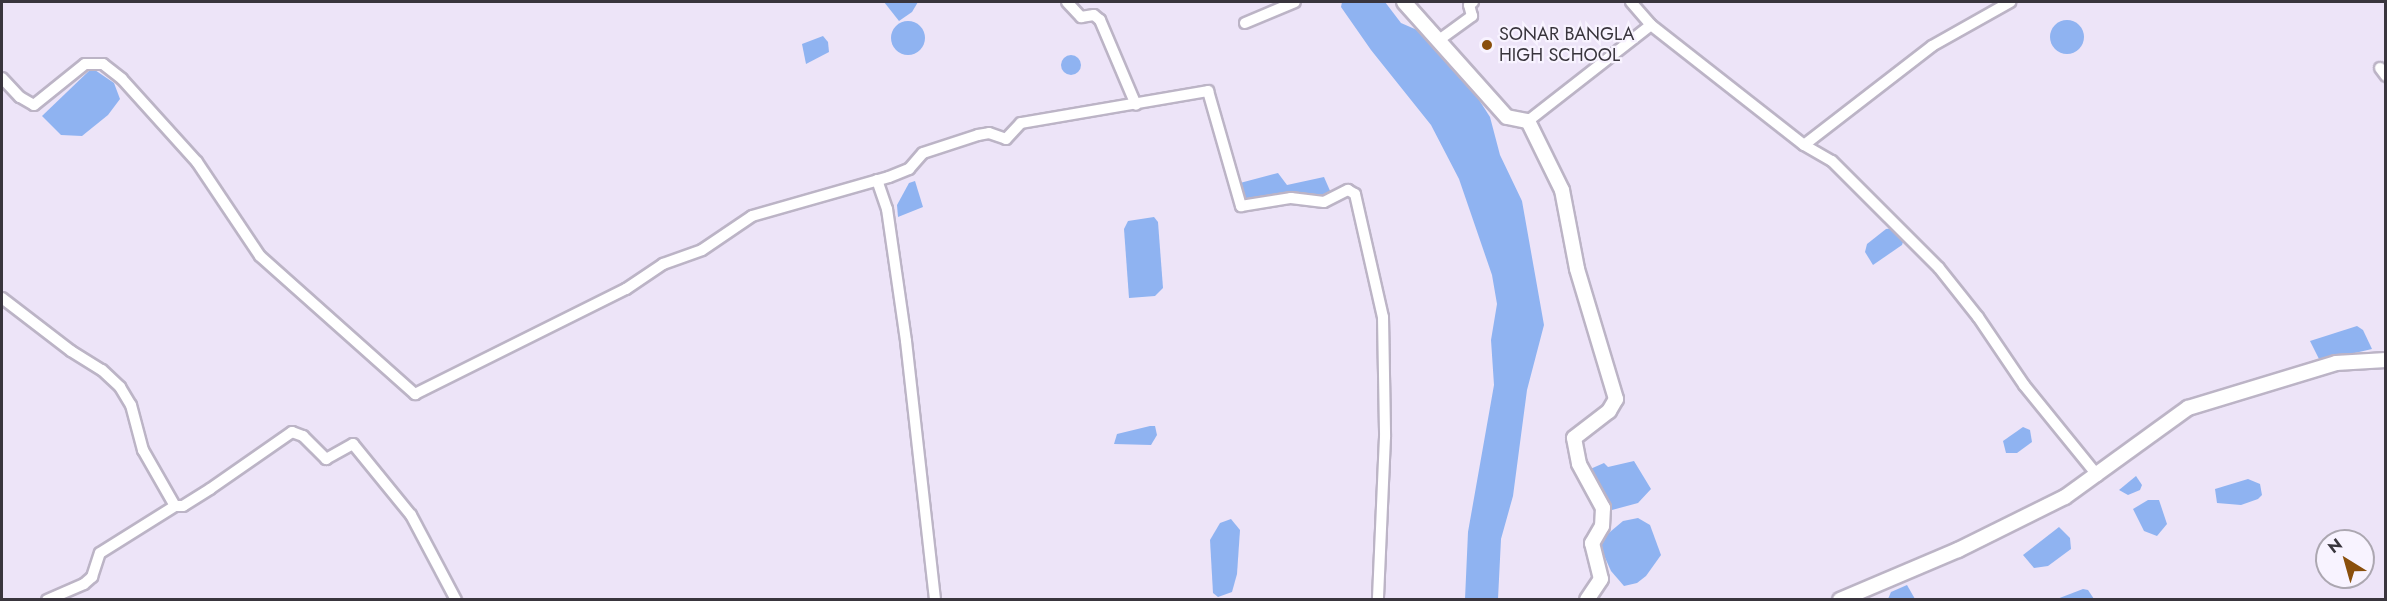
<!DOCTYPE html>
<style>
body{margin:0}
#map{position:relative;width:2387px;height:601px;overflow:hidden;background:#ede4f8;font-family:Jost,sans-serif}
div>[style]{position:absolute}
.water>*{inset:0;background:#8fb3f1}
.round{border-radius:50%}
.roads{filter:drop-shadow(2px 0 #bcb4c6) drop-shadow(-2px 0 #bcb4c6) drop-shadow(0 2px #bcb4c6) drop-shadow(0 -2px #bcb4c6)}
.street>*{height:10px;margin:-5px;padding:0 5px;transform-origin:5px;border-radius:5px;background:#fff}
.secondary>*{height:14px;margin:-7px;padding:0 7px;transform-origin:7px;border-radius:7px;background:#fff}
.dots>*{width:16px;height:16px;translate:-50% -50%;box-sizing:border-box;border:3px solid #f8f3ff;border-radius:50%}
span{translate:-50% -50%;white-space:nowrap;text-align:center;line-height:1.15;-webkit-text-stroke:4.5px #f8f3ff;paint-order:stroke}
.poi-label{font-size:18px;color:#39353d}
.left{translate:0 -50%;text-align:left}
.frame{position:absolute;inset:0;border:3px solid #39353d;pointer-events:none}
.north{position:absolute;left:2315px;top:529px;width:60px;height:60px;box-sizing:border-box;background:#f8f3ff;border:2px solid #aca7b1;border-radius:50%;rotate:323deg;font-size:16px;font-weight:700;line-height:24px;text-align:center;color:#39353d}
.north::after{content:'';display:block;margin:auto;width:21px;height:27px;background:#8a4f0c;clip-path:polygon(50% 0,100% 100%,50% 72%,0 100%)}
</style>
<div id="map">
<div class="water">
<div style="clip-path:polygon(884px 2px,918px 2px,912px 12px,899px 21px)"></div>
<div style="clip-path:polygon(1342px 2px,1385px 2px,1401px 23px,1424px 33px,1465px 78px,1490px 117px,1500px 155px,1522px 201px,1544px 325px,1527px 390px,1513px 496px,1501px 539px,1498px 599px,1465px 599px,1468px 532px,1494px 385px,1491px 340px,1497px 304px,1492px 275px,1459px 179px,1431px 125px,1371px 50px,1341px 7px)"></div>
<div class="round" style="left:2050px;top:20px;width:34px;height:34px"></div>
<div class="round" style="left:891px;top:21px;width:34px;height:34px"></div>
<div style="clip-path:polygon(823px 36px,828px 42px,829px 52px,806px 64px,802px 44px)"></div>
<div class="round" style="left:1061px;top:55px;width:20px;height:20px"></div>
<div style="clip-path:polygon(92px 68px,114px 83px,120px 99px,108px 115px,82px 136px,61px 135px,42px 116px)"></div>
<div style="clip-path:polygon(1278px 173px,1287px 185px,1324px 177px,1331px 193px,1325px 198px,1245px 203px,1240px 183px)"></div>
<div style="clip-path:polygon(915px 181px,923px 207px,898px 217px,897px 205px,909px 183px)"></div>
<div style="clip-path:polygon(1154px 217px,1158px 222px,1163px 288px,1155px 296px,1129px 298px,1124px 229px,1128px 221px)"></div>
<div style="clip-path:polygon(1894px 228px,1904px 239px,1902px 245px,1873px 265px,1865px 252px,1867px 244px,1886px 229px)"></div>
<div style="clip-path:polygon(2357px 326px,2363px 330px,2372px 349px,2320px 361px,2310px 341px)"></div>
<div style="clip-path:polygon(1150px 426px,1155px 426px,1157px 435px,1151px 445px,1114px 444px,1117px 434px)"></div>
<div style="clip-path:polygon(2023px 427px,2030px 430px,2032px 442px,2017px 453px,2006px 453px,2003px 441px)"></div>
<div style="clip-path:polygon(1634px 461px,1651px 489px,1638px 503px,1612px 510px,1588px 470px,1604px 463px,1608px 467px)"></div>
<div style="clip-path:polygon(2136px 476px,2142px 485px,2140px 490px,2128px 495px,2119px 490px)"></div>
<div style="clip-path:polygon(2248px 479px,2260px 484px,2262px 495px,2258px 499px,2241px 505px,2217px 503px,2215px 489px)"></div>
<div style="clip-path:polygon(2148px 500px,2159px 500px,2167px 524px,2157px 536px,2144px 531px,2133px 509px)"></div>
<div style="clip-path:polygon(1638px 518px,1650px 525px,1661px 555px,1646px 576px,1637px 583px,1624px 586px,1611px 571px,1598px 542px,1623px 521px)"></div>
<div style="clip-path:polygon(1231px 519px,1240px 530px,1237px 574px,1232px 592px,1218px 597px,1213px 593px,1210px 540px,1220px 523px)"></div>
<div style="clip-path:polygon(2059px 527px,2070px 538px,2071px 549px,2048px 566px,2034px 568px,2023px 555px)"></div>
<div style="clip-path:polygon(1907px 585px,1915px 599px,1888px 599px,1891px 592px)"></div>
<div style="clip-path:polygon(2083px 589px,2088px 590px,2094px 599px,2057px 599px)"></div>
</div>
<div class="roads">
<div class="street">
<div style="left:1067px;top:2px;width:21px;rotate:47deg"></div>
<div style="left:1081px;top:17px;width:13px;rotate:-9deg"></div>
<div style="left:1094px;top:15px;width:8px;rotate:40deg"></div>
<div style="left:1100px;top:20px;width:92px;rotate:67deg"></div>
<div style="left:1631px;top:2px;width:30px;rotate:49deg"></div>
<div style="left:1245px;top:23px;width:54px;rotate:-22.8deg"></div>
<div style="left:1439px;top:40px;width:41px;rotate:-36deg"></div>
<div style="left:1472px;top:16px;width:11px;rotate:-105deg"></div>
<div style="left:1469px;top:5px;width:5px;rotate:-37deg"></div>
<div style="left:2380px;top:68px;width:10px;rotate:53deg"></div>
<div style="left:2px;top:78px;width:26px;rotate:47deg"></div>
<div style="left:20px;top:97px;width:16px;rotate:30deg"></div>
<div style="left:34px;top:105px;width:65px;rotate:-38.8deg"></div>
<div style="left:85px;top:64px;width:18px"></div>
<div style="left:103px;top:64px;width:24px;rotate:38deg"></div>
<div style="left:122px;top:79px;width:112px;rotate:47.9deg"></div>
<div style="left:197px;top:162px;width:113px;rotate:56.2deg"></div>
<div style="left:260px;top:256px;width:208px;rotate:41.7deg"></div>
<div style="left:415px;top:394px;width:236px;rotate:-26.5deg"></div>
<div style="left:626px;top:289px;width:45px;rotate:-34deg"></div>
<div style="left:663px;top:264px;width:41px;rotate:-19.7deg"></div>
<div style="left:702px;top:250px;width:60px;rotate:-34.2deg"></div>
<div style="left:752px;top:216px;width:142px;rotate:-15.9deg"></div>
<div style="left:889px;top:177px;width:22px;rotate:-22deg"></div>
<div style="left:909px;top:169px;width:21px;rotate:-49deg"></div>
<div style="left:923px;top:153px;width:58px;rotate:-18.1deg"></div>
<div style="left:978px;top:135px;width:11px;rotate:-10deg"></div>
<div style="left:989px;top:133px;width:18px;rotate:19deg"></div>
<div style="left:1006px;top:139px;width:22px;rotate:-47deg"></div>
<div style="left:1021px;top:123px;width:190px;rotate:-9.7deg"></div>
<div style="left:1208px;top:91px;width:120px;rotate:74deg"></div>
<div style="left:1241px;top:206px;width:51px;rotate:-9.1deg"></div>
<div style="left:1291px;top:198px;width:33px;rotate:7deg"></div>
<div style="left:1324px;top:202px;width:27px;rotate:-27deg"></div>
<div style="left:1348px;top:190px;width:8px;rotate:30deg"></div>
<div style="left:1355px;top:194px;width:126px;rotate:77.2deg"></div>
<div style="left:1383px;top:317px;width:120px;rotate:89deg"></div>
<div style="left:1385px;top:437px;width:163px;rotate:92.5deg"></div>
<div style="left:1528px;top:121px;width:156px;rotate:-38deg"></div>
<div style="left:1651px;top:25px;width:194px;rotate:38.1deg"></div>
<div style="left:1804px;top:145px;width:162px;rotate:-37.7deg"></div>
<div style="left:1932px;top:46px;width:90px;rotate:-29.4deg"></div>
<div style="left:1804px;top:145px;width:32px;rotate:30deg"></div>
<div style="left:1832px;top:161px;width:151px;rotate:45deg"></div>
<div style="left:1939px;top:268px;width:63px;rotate:51.5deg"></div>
<div style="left:1978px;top:317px;width:82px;rotate:55.9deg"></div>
<div style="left:2024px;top:385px;width:117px;rotate:50.9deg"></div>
<div style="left:877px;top:180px;width:31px;rotate:71deg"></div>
<div style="left:887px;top:209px;width:133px;rotate:81.8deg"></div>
<div style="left:906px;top:341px;width:261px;rotate:83.6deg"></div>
<div style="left:2px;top:298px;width:87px;rotate:37.5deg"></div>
<div style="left:71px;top:351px;width:36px;rotate:32deg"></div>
<div style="left:102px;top:370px;width:25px;rotate:43deg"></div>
<div style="left:120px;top:387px;width:21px;rotate:59deg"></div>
<div style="left:131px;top:405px;width:47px;rotate:75.1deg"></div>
<div style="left:143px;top:450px;width:64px;rotate:60.3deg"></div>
<div style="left:175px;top:506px;width:8px"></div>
<div style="left:183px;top:506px;width:32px;rotate:-32deg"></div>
<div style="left:210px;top:489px;width:100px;rotate:-34.8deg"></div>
<div style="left:292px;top:432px;width:12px;rotate:20deg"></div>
<div style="left:303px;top:436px;width:33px;rotate:45deg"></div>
<div style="left:326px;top:459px;width:31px;rotate:-29deg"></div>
<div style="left:353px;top:444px;width:92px;rotate:50.8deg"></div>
<div style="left:411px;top:515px;width:96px;rotate:62.1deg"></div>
<div style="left:47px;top:600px;width:40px;rotate:-23.4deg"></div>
<div style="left:84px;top:584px;width:11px;rotate:-41deg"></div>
<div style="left:92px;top:577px;width:25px;rotate:-72deg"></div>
<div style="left:100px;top:553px;width:89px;rotate:-32.1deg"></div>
</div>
<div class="secondary">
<div style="left:1404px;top:2px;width:154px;rotate:48.2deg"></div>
<div style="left:1507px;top:117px;width:21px;rotate:11deg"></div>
<div style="left:1528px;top:121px;width:77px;rotate:63.8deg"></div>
<div style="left:1562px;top:190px;width:80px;rotate:79.2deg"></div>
<div style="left:1577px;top:269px;width:136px;rotate:73.3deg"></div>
<div style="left:1616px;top:399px;width:14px;rotate:120deg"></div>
<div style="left:1609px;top:411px;width:44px;rotate:142.4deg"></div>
<div style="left:1574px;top:438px;width:26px;rotate:79deg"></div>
<div style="left:1579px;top:464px;width:50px;rotate:61.4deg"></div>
<div style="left:1603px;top:508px;width:18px;rotate:93deg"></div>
<div style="left:1602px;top:526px;width:20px;rotate:120deg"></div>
<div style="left:1592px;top:543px;width:37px;rotate:76deg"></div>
<div style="left:1601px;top:579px;width:25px;rotate:124deg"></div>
<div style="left:1840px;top:600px;width:128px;rotate:-23deg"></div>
<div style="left:1958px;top:550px;width:119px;rotate:-26.4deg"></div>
<div style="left:2065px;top:497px;width:152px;rotate:-35.9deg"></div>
<div style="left:2188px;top:408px;width:155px;rotate:-16.9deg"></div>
<div style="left:2336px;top:363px;width:50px;rotate:-3.4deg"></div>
</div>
</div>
<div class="dots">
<div style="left:1487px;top:45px;background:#8a4f0c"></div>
</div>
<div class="poi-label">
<span class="left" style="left:1499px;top:45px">SONAR BANGLA<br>HIGH SCHOOL</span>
</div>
<div class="frame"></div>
<div class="north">N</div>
</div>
